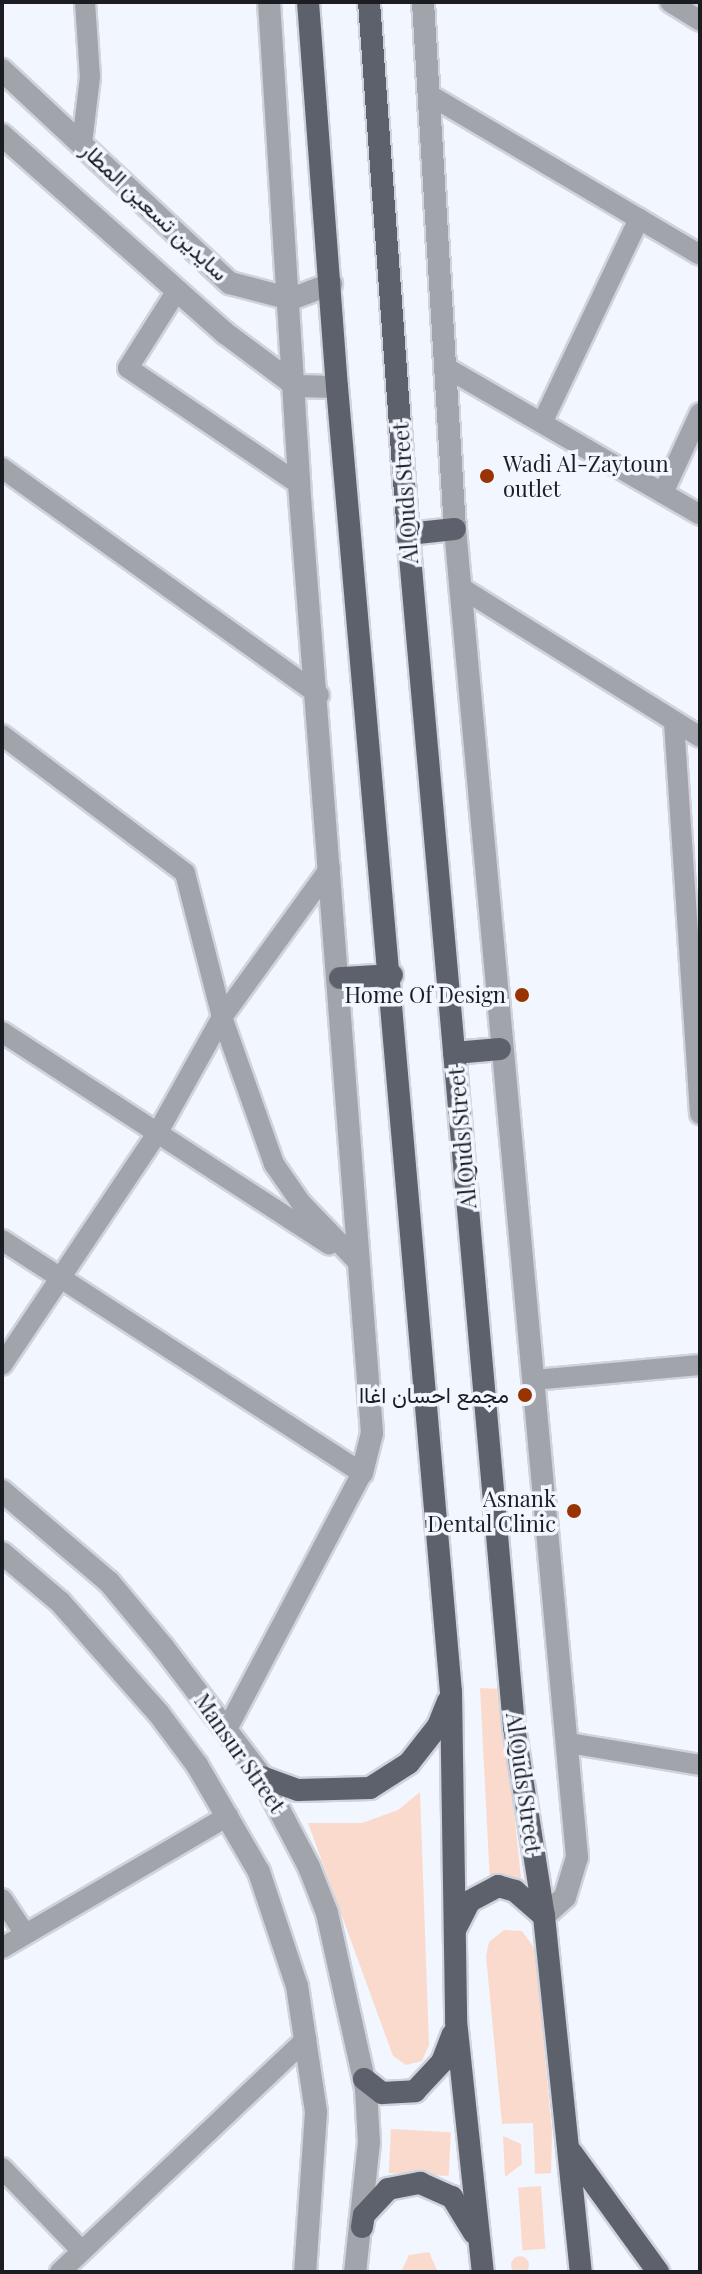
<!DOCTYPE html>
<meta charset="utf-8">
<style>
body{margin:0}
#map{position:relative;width:702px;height:2274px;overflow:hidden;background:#f2f6fe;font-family:"Playfair Display",Vazirmatn,serif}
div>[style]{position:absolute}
.green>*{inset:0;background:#fbdace;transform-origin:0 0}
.round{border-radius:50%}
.roads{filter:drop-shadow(2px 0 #d0d3db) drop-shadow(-2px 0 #d0d3db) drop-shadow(0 2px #d0d3db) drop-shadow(0 -2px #d0d3db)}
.minor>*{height:20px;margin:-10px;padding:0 10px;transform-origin:10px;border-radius:10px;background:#a1a4aa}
.tertiary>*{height:22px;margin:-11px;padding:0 11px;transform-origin:11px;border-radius:11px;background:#a1a4aa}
.primary>*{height:22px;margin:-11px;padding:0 11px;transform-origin:11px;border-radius:11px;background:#5c616b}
.dots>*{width:22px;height:22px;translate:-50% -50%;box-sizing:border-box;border:4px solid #f2f6fe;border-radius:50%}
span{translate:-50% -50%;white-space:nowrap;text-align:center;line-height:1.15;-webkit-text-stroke:7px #f2f6fe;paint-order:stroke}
.street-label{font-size:22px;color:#1b1d22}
.poi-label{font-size:22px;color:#1b1d22}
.left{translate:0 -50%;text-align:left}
.right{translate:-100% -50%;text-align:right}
.frame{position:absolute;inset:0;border:4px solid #1b1d22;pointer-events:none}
</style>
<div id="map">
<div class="green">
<div style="clip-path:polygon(480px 1688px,501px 1689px,521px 1878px,490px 1883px)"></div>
<div style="clip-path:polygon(420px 1792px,429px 2045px,422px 2061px,406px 2065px,393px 2056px,308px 1823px,362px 1823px,398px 1810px)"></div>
<div style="clip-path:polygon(504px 1930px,522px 1931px,535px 1949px,552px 2132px,551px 2173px,535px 2174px,533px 2123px,502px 2124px,486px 1956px,489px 1942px)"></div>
<div style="left:391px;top:2129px;width:60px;height:44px;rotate:3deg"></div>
<div style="clip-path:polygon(503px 2136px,521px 2144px,522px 2164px,505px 2177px)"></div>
<div style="left:541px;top:2186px;width:63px;height:23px;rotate:86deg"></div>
<div style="clip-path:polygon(429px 2252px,438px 2272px,401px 2272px,409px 2255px)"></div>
<div class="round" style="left:511px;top:2256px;width:18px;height:18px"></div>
</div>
<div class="roads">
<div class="minor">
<div style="left:670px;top:2px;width:36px;rotate:32deg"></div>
<div style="left:433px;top:97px;width:310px;rotate:30.6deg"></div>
<div style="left:82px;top:143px;width:66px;rotate:-83.1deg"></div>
<div style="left:90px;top:77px;width:75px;rotate:-93.8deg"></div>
<div style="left:176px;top:292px;width:90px;rotate:122.3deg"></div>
<div style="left:128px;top:368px;width:207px;rotate:34.2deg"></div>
<div style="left:445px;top:367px;width:295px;rotate:30.1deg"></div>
<div style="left:543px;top:421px;width:224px;rotate:-64.6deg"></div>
<div style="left:2px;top:468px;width:390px;rotate:35.6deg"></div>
<div style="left:663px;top:493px;width:88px;rotate:-65.2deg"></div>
<div style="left:460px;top:587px;width:283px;rotate:32deg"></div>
<div style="left:674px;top:722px;width:393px;rotate:86.2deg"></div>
<div style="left:2px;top:735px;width:229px;rotate:37deg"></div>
<div style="left:185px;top:873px;width:149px;rotate:75.6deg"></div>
<div style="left:222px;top:1017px;width:132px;rotate:119.1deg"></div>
<div style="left:158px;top:1132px;width:280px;rotate:123.8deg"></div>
<div style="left:330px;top:868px;width:184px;rotate:125.9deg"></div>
<div style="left:222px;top:1017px;width:156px;rotate:70.5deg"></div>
<div style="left:274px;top:1164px;width:47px;rotate:55.3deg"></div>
<div style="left:301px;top:1203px;width:83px;rotate:46deg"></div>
<div style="left:2px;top:1032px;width:390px;rotate:33deg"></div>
<div style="left:2px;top:1240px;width:429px;rotate:32.9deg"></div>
<div style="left:362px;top:1473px;width:289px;rotate:117.8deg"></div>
<div style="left:534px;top:1380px;width:167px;rotate:-5.2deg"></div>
<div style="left:569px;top:1743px;width:133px;rotate:9.5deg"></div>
<div style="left:2px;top:1899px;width:42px;rotate:56.7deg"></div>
<div style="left:2px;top:1948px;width:262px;rotate:-30.3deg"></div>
<div style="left:2px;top:2168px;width:115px;rotate:46.1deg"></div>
<div style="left:60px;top:2272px;width:339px;rotate:-43.4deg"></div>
</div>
<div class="tertiary">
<div style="left:269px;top:2px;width:483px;rotate:86.4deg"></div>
<div style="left:299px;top:484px;width:952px;rotate:85.6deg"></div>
<div style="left:372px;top:1433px;width:41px;rotate:104deg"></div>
<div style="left:423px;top:2px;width:528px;rotate:86.53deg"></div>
<div style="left:455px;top:529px;width:1334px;rotate:84.75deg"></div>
<div style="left:577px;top:1857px;width:42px;rotate:106.7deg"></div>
<div style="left:565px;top:1897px;width:28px;rotate:138deg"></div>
<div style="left:2px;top:70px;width:312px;rotate:43.1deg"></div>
<div style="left:230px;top:283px;width:63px;rotate:14.7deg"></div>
<div style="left:291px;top:299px;width:43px;rotate:-20.6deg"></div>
<div style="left:2px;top:135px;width:298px;rotate:41.6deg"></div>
<div style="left:225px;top:333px;width:89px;rotate:36.7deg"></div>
<div style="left:296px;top:386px;width:41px;rotate:1.4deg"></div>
<div style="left:2px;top:1491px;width:140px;rotate:40.4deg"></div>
<div style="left:109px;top:1582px;width:85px;rotate:50.3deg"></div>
<div style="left:163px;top:1647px;width:163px;rotate:52.7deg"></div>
<div style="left:262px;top:1777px;width:102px;rotate:62.4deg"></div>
<div style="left:309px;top:1867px;width:49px;rotate:68.6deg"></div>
<div style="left:327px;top:1913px;width:180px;rotate:77.5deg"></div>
<div style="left:366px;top:2089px;width:53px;rotate:86.8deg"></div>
<div style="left:369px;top:2142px;width:131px;rotate:96.1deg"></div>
<div style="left:2px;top:1553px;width:76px;rotate:40.2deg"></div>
<div style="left:60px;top:1602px;width:149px;rotate:48.5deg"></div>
<div style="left:159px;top:1714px;width:64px;rotate:53.3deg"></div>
<div style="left:197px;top:1765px;width:124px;rotate:59.9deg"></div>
<div style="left:259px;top:1872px;width:120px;rotate:71.6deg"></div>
<div style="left:297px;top:1986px;width:127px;rotate:81.4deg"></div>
<div style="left:316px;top:2112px;width:160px;rotate:93.9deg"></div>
</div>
<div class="primary">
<div style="left:308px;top:2px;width:386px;rotate:85.7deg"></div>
<div style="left:337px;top:387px;width:1310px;rotate:85.01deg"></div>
<div style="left:451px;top:1692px;width:329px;rotate:89.1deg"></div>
<div style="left:456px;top:2021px;width:252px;rotate:83.9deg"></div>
<div style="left:369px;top:2px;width:533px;rotate:85.81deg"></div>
<div style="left:408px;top:534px;width:1198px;rotate:84.92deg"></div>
<div style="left:514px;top:1727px;width:191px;rotate:81deg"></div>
<div style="left:544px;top:1916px;width:358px;rotate:84.1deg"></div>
<div style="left:408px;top:534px;width:47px;rotate:-6.1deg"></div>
<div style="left:340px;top:978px;width:52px;rotate:-3.3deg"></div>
<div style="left:454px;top:1053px;width:46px;rotate:-5deg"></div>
<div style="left:262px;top:1777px;width:38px;rotate:20deg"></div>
<div style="left:298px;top:1790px;width:72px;rotate:-1.6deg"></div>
<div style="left:370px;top:1788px;width:46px;rotate:-32.7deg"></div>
<div style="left:409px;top:1763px;width:47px;rotate:-51.9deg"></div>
<div style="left:438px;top:1726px;width:27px;rotate:-68deg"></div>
<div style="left:456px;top:1928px;width:30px;rotate:-63deg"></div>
<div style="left:470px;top:1901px;width:32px;rotate:-28deg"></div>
<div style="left:498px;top:1886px;width:18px;rotate:16deg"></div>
<div style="left:515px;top:1891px;width:38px;rotate:41deg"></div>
<div style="left:364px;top:2079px;width:23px;rotate:38deg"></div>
<div style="left:382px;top:2093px;width:33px;rotate:-3deg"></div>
<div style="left:415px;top:2091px;width:40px;rotate:-47deg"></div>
<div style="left:442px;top:2062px;width:30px;rotate:-69deg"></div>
<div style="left:572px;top:2153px;width:147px;rotate:54.1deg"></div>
<div style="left:362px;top:2227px;width:12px;rotate:-81deg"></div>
<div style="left:364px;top:2215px;width:35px;rotate:-47deg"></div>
<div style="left:388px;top:2189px;width:33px;rotate:-11deg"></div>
<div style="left:420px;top:2183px;width:35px;rotate:24deg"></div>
<div style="left:452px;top:2197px;width:42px;rotate:58.6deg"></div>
</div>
</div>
<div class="dots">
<div style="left:487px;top:476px;background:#993402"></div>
<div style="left:522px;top:995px;background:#993402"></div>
<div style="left:525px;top:1395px;background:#993402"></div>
<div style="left:574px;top:1511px;background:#993402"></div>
</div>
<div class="street-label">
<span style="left:155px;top:211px;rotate:43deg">سايدين تسعين المطار</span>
<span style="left:405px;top:493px;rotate:-94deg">Al Quds Street</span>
<span style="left:462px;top:1138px;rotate:-95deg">Al Quds Street</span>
<span style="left:240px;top:1753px;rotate:55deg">Mansur Street</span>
<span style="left:524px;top:1783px;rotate:82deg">Al Quds Street</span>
</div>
<div class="poi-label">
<span class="left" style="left:503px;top:476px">Wadi Al-Zaytoun<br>outlet</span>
<span class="right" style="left:506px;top:995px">Home Of Design</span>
<span class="right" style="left:509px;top:1395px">مجمع احسان اغاا</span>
<span class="right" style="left:556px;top:1511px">Asnank<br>Dental Clinic</span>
</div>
<div class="frame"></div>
</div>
